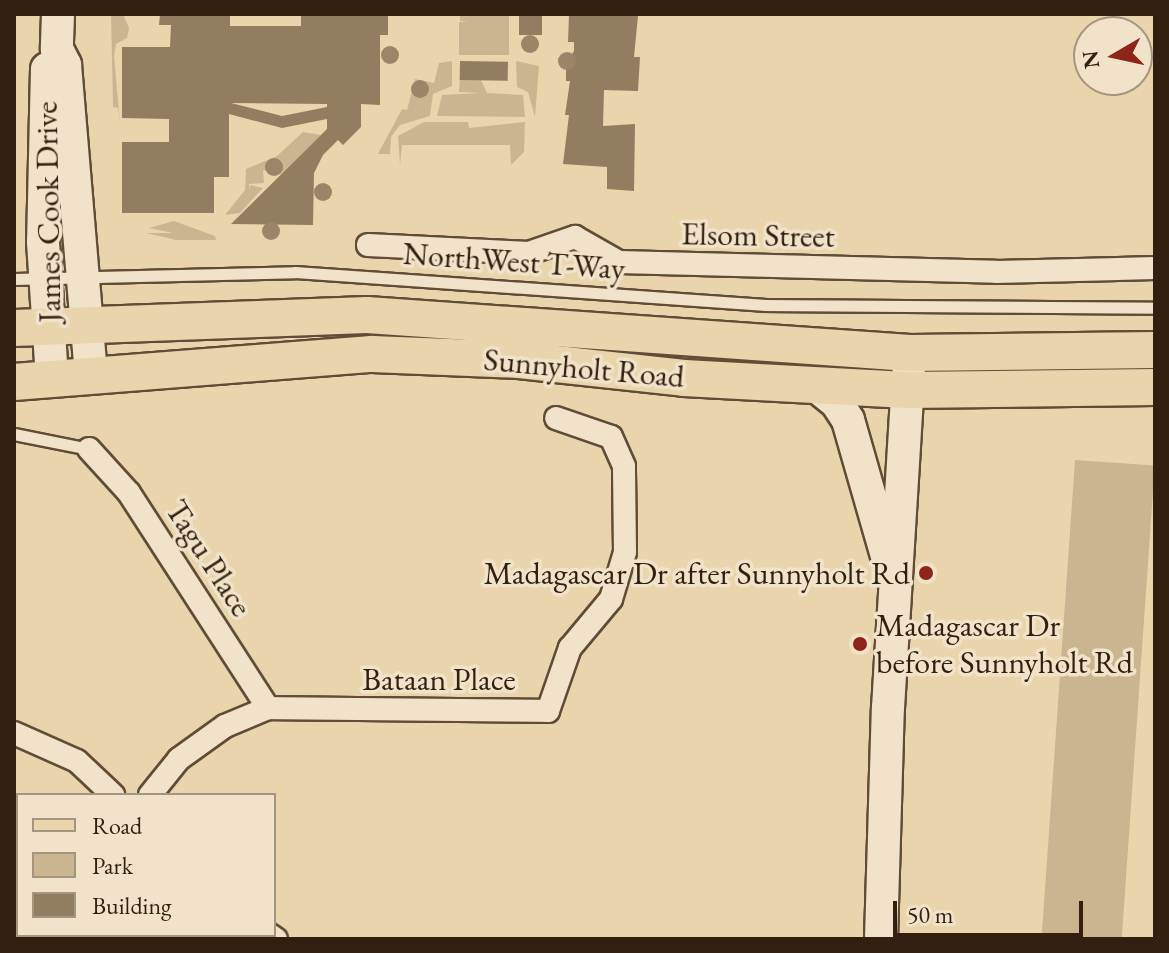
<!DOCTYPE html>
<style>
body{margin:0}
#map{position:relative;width:1169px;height:953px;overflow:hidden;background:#ead4ac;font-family:"EB Garamond",serif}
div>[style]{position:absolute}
.green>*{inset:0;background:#cbb591;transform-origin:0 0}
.building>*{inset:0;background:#927d61;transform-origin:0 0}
.roads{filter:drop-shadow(2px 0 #604c37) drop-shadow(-2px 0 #604c37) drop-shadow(0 2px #604c37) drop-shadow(0 -2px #604c37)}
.lane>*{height:11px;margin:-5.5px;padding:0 5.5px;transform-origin:5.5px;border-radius:5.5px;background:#f1e3c9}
.street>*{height:22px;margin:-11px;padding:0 11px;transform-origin:11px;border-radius:11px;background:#f1e3c9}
.secondary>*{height:32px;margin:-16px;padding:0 16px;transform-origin:16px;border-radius:16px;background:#f1e3c9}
.primary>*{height:36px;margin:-18px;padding:0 18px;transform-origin:18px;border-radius:18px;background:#ead4ac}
.trees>*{width:18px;height:18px;margin:-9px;border-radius:50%;background:#9a8568}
.dots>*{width:22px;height:22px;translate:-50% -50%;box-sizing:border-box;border:4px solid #f1e3c9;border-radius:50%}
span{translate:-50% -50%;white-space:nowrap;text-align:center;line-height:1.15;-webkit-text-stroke:7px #f1e3c9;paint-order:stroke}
.street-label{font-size:32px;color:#321f10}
.poi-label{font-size:32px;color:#321f10}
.right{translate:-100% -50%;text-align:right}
.left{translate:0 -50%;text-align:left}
.frame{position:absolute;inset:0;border:16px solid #321f10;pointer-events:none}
.legend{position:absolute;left:16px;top:793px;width:260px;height:144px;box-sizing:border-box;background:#f1e3c9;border:2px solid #a5957f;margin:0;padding:10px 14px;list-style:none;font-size:24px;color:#321f10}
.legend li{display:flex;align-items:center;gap:16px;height:40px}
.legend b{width:40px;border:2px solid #a5957f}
.north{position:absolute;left:1073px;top:16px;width:80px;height:80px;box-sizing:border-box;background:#f1e3c9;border:2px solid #a5957f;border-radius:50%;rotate:261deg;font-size:22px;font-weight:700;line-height:32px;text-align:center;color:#321f10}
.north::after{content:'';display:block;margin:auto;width:28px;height:36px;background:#8f2418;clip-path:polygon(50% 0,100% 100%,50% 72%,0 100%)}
.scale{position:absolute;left:893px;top:901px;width:190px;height:36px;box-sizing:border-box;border:4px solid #321f10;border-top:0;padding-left:10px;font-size:24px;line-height:28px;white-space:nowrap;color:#321f10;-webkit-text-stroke:6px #f1e3c9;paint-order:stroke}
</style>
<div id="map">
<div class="green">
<div style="clip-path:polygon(111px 14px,123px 14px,129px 28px,127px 38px,116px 44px,114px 56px,120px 123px,118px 108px,113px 107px)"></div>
<div style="clip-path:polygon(460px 14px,509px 14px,509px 55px,459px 55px,459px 22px,468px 22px,460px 21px)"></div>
<div style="clip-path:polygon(452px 61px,452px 86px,433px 94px,430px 116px,400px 125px,391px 137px,390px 154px,378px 154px,402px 109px,407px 110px,415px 79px,434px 83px,439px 63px)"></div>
<div style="clip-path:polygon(516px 61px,539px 66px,535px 117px,528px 92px,517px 87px)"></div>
<div style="clip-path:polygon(460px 78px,480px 78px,487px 93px,523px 95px,525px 117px,437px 116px,442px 95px,480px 93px,459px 92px)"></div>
<div style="clip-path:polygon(424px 122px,468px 122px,469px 128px,525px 122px,524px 152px,511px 165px,510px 145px,402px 145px,400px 165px,398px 136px)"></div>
<div style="clip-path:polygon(303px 132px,321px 135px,281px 174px,263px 170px,264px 183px,249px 184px,249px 190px,250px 185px,263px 188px,240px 213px,225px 215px,245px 190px,246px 169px,277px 156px)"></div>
<div style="clip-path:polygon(174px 221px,215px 236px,216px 240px,176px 240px,146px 233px,173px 233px,149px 228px)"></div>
<div style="left:1075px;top:460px;width:80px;height:479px;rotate:4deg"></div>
</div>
<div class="building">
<div style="clip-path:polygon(evenodd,160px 14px,230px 14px,230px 26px,301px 26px,301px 14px,388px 14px,388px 35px,380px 35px,380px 105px,361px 104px,361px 127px,343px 145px,338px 140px,323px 155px,314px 173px,313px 225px,231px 224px,327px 129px,327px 119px,282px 128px,229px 114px,229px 177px,214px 177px,214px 213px,122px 213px,122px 142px,169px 142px,169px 119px,122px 118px,122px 47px,170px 47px,171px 25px,159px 25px,160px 14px,231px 103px,327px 104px,327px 107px,282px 116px,231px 103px)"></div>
<div style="left:519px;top:14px;width:23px;height:21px"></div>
<div style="clip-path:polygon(569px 14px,638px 16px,634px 57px,640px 57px,638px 91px,604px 90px,603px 126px,635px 124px,634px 191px,607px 189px,607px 167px,563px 164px,569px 115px,565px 115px,570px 81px,566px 81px,566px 63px,574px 51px,574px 42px,568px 42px)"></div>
<div style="left:460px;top:61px;width:48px;height:19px;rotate:1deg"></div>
</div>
<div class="roads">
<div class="lane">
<div style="left:14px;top:279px;width:281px;rotate:-1.4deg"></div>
<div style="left:295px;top:272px;width:472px;rotate:4deg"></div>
<div style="left:766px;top:305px;width:389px;rotate:0.4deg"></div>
<div style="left:14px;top:434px;width:76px;rotate:11.3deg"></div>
</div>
<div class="street">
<div style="left:368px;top:245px;width:161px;rotate:2.8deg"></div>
<div style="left:529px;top:253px;width:49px;rotate:-19.2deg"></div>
<div style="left:575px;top:237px;width:51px;rotate:29.6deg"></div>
<div style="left:619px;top:262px;width:377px;rotate:1.5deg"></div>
<div style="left:996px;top:272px;width:159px;rotate:-1.4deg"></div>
<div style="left:89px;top:449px;width:59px;rotate:47.7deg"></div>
<div style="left:129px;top:493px;width:256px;rotate:57.1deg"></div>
<div style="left:14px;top:733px;width:69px;rotate:24deg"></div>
<div style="left:77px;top:761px;width:50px;rotate:43.4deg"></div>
<div style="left:150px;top:795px;width:46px;rotate:-51.1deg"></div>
<div style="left:179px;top:759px;width:57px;rotate:-35.7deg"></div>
<div style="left:225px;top:726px;width:47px;rotate:-22.7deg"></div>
<div style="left:268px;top:708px;width:280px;rotate:0.6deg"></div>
<div style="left:548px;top:711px;width:67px;rotate:-70.8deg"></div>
<div style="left:570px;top:648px;width:64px;rotate:-50.1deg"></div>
<div style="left:611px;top:599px;width:49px;rotate:-73.4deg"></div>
<div style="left:625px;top:552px;width:86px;rotate:-90.7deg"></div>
<div style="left:624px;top:466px;width:32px;rotate:-114deg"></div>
<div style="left:611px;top:437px;width:58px;rotate:-160.9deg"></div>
<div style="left:270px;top:935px;width:7px;rotate:34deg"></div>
</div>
<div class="secondary">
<div style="left:58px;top:14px;width:35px;rotate:92deg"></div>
<div style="left:57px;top:49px;width:18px;rotate:63deg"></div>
<div style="left:65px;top:65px;width:309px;rotate:85.2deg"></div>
<div style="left:47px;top:69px;width:173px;rotate:91.3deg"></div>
<div style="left:43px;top:242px;width:136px;rotate:86.2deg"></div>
<div style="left:815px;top:385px;width:28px;rotate:39deg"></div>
<div style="left:837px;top:403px;width:20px;rotate:57deg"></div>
<div style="left:848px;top:420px;width:141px;rotate:74deg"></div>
<div style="left:881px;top:939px;width:231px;rotate:-88.3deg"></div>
<div style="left:888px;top:708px;width:356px;rotate:-86.5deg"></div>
</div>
<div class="primary">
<div style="left:14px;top:328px;width:353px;rotate:-2.1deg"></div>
<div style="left:367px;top:315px;width:544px;rotate:4deg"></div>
<div style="left:910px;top:353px;width:245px;rotate:-0.7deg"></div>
<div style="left:14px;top:382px;width:359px;rotate:-4.5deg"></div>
<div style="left:372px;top:354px;width:147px;rotate:2.3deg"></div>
<div style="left:519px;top:360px;width:166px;rotate:6.2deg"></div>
<div style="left:684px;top:378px;width:223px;rotate:3.1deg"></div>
<div style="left:907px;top:390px;width:248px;rotate:-0.7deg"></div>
</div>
</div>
<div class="trees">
<div style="left:530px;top:44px"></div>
<div style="left:390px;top:55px"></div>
<div style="left:567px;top:61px"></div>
<div style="left:420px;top:89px"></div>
<div style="left:274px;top:167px"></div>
<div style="left:323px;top:192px"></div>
<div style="left:271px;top:231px"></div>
</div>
<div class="dots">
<div style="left:926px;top:573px;background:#8f2418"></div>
<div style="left:860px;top:644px;background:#8f2418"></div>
</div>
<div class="street-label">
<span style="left:48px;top:212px;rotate:-91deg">James Cook Drive</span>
<span style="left:758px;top:235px;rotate:1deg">Elsom Street</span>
<span style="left:514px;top:261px;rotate:4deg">NorthWest T-Way</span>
<span style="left:584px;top:368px;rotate:5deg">Sunnyholt Road</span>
<span style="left:209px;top:558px;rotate:57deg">Tagu Place</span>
<span style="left:439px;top:679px">Bataan Place</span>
</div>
<div class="poi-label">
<span class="right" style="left:910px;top:573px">Madagascar Dr after Sunnyholt Rd</span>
<span class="left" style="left:876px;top:644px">Madagascar Dr<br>before Sunnyholt Rd</span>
</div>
<div class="frame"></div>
<ul class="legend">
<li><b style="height:10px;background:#ead4ac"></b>Road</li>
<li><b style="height:22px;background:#cbb591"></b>Park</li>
<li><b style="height:22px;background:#927d61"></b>Building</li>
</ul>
<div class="north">N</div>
<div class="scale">50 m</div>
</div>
